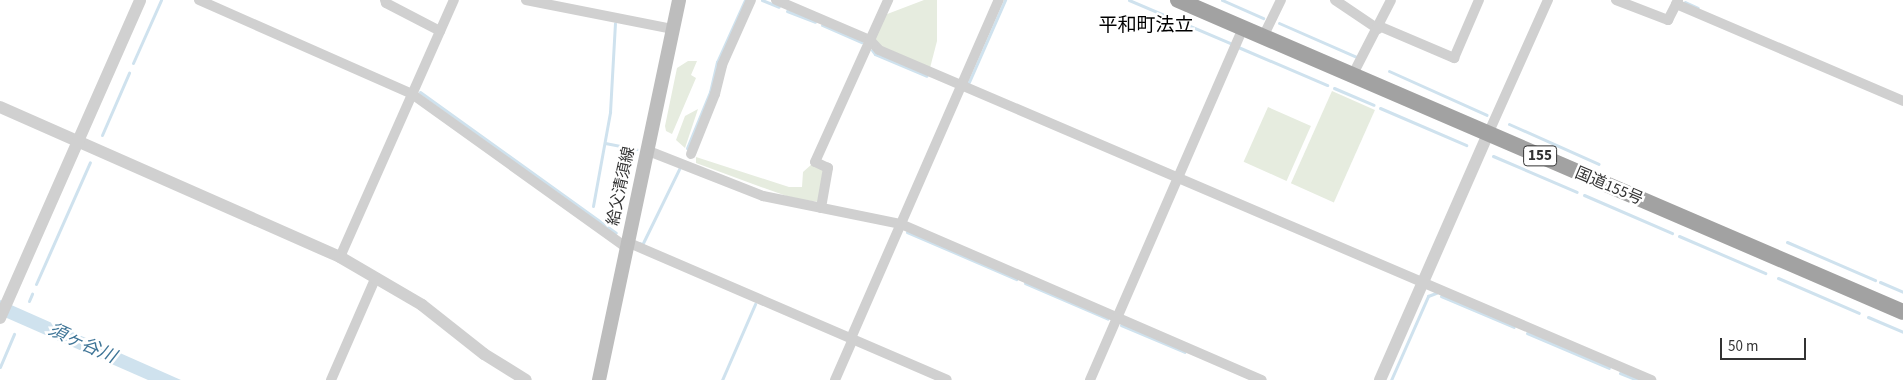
<!DOCTYPE html>
<meta charset="utf-8">
<style>
body{margin:0}
#map{position:relative;width:1903px;height:380px;overflow:hidden;background:#fff;font-family:"Source Sans 3","Noto Sans JP",sans-serif}
div>[style]{position:absolute}
.green>*{inset:0;background:#e6ecdf;transform-origin:0 0}
.water>*{inset:0;background:#cfe2ee}
.stream>*{height:3px;margin:-1.5px;padding:0 1.5px;transform-origin:1.5px;border-radius:1.5px;background:#cfe2ee}
.minor>*{height:10px;margin:-5px;padding:0 5px;transform-origin:5px;border-radius:5px;background:#d0d0d0}
.tertiary>*{height:12px;margin:-6px;padding:0 6px;transform-origin:6px;border-radius:6px;background:#d0d0d0}
.secondary>*{height:14px;margin:-7px;padding:0 7px;transform-origin:7px;border-radius:7px;background:#bdbdbd}
.trunk>*{height:16px;margin:-8px;padding:0 8px;transform-origin:8px;border-radius:8px;background:#a2a2a2}
span{translate:-50% -50%;white-space:nowrap;text-align:center;line-height:1.15;-webkit-text-stroke:5px #fff;paint-order:stroke}
.shield-label span{padding:1px 4px;background:#fff;border:1px solid;border-radius:4px;-webkit-text-stroke-width:0}
.shield-label{font-size:15px;color:#333;font-weight:700}
.street-label{font-size:16px;color:#333}
.water-label{font-size:18px;color:#3f7597;font-style:italic}
.quarter-label{font-size:19px;color:#000}
.scale{position:absolute;left:1720px;top:338px;width:86px;height:22px;box-sizing:border-box;border:2px solid #333;border-top:0;padding-left:6px;font-size:15px;line-height:18px;white-space:nowrap;color:#333;-webkit-text-stroke:4px #fff;paint-order:stroke}
</style>
<div id="map">
<div class="green">
<div style="clip-path:polygon(924px 0,937px 0,937px 41px,930px 68px,878px 45px,875px 37px,882px 16px)"></div>
<div style="clip-path:polygon(688px 61px,697px 61px,691px 75px,696px 78px,672px 134px,666px 131px,665px 126px,677px 68px)"></div>
<div style="left:1332px;top:91px;width:47px;height:101px;rotate:24deg"></div>
<div style="left:1268px;top:107px;width:47px;height:60px;rotate:24deg"></div>
<div style="clip-path:polygon(698px 109px,685px 148px,676px 140px,685px 116px)"></div>
<div style="clip-path:polygon(696px 157px,789px 187px,802px 187px,803px 172px,812px 164px,824px 169px,820px 202px,795px 199px,761px 187px,696px 163px)"></div>
</div>
<div class="water">
<div style="clip-path:polygon(0 300px,181px 380px,148px 380px,0 315px)"></div>
</div>
<div class="stream">
<div style="left:762px;top:0;width:18px;rotate:22deg"></div>
<div style="left:1129px;top:0;width:112px;rotate:23.1deg"></div>
<div style="left:1222px;top:0;width:45px;rotate:23.7deg"></div>
<div style="left:1685px;top:2px;width:14px;rotate:25deg"></div>
<div style="left:787px;top:11px;width:30px;rotate:21deg"></div>
<div style="left:1279px;top:23px;width:85px;rotate:23.6deg"></div>
<div style="left:822px;top:25px;width:43px;rotate:23.6deg"></div>
<div style="left:1238px;top:47px;width:97px;rotate:23.1deg"></div>
<div style="left:872px;top:50px;width:5px;rotate:53deg"></div>
<div style="left:875px;top:54px;width:56px;rotate:22.9deg"></div>
<div style="left:133px;top:63px;width:69px;rotate:-66deg"></div>
<div style="left:1389px;top:71px;width:107px;rotate:24.2deg"></div>
<div style="left:969px;top:82px;width:90px;rotate:-66.3deg"></div>
<div style="left:1334px;top:88px;width:43px;rotate:23deg"></div>
<div style="left:420px;top:92px;width:241px;rotate:35.7deg"></div>
<div style="left:1380px;top:108px;width:94px;rotate:23.3deg"></div>
<div style="left:1509px;top:124px;width:98px;rotate:24deg"></div>
<div style="left:102px;top:135px;width:68px;rotate:-66.5deg"></div>
<div style="left:605px;top:143px;width:32px;rotate:11deg"></div>
<div style="left:687px;top:148px;width:61px;rotate:-67.7deg"></div>
<div style="left:710px;top:92px;width:31px;rotate:-77deg"></div>
<div style="left:717px;top:62px;width:68px;rotate:-65.7deg"></div>
<div style="left:1493px;top:156px;width:91px;rotate:23.2deg"></div>
<div style="left:1584px;top:195px;width:96px;rotate:23.4deg"></div>
<div style="left:593px;top:206px;width:96px;rotate:-79.7deg"></div>
<div style="left:610px;top:112px;width:89px;rotate:-86.8deg"></div>
<div style="left:907px;top:232px;width:119px;rotate:23.3deg"></div>
<div style="left:1679px;top:236px;width:94px;rotate:23.3deg"></div>
<div style="left:1787px;top:242px;width:96px;rotate:23.4deg"></div>
<div style="left:640px;top:243px;width:3px;rotate:45deg"></div>
<div style="left:642px;top:245px;width:85px;rotate:-64deg"></div>
<div style="left:1778px;top:278px;width:88px;rotate:23.4deg"></div>
<div style="left:1880px;top:282px;width:25px;rotate:23deg"></div>
<div style="left:1025px;top:283px;width:90px;rotate:23.4deg"></div>
<div style="left:36px;top:284px;width:133px;rotate:-66.1deg"></div>
<div style="left:1441px;top:296px;width:79px;rotate:23deg"></div>
<div style="left:29px;top:301px;width:8px;rotate:-67deg"></div>
<div style="left:1868px;top:317px;width:38px;rotate:23deg"></div>
<div style="left:1121px;top:325px;width:69px;rotate:22.9deg"></div>
<div style="left:1527px;top:333px;width:89px;rotate:23.1deg"></div>
<div style="left:0;top:367px;width:36px;rotate:-67deg"></div>
<div style="left:1620px;top:373px;width:18px;rotate:22deg"></div>
<div style="left:722px;top:380px;width:83px;rotate:-66.5deg"></div>
<div style="left:1391px;top:380px;width:92px;rotate:-66.2deg"></div>
<div style="left:1428px;top:296px;width:9px;rotate:-21deg"></div>
</div>
<div class="minor">
<div style="left:199px;top:0;width:233px;rotate:23.8deg"></div>
<div style="left:412px;top:94px;width:263px;rotate:35.6deg"></div>
<div style="left:385px;top:0;width:3px;rotate:72deg"></div>
<div style="left:386px;top:3px;width:61px;rotate:27.4deg"></div>
<div style="left:526px;top:0;width:150px;rotate:11.2deg"></div>
<div style="left:776px;top:0;width:102px;rotate:23.1deg"></div>
<div style="left:870px;top:40px;width:13px;rotate:48deg"></div>
<div style="left:879px;top:50px;width:840px;rotate:23.14deg"></div>
<div style="left:1335px;top:0;width:52px;rotate:34deg"></div>
<div style="left:1616px;top:0;width:56px;rotate:21deg"></div>
<div style="left:1668px;top:20px;width:22px;rotate:-63deg"></div>
<div style="left:1676px;top:4px;width:247px;rotate:23.1deg"></div>
<div style="left:1379px;top:26px;width:82px;rotate:23.1deg"></div>
<div style="left:1454px;top:58px;width:63px;rotate:-66.7deg"></div>
<div style="left:1263px;top:37px;width:41px;rotate:-64.1deg"></div>
<div style="left:1352px;top:76px;width:85px;rotate:-62.8deg"></div>
<div style="left:1488px;top:134px;width:147px;rotate:-65.9deg"></div>
<div style="left:646px;top:150px;width:126px;rotate:21.5deg"></div>
<div style="left:763px;top:196px;width:141px;rotate:11.5deg"></div>
<div style="left:901px;top:224px;width:393px;rotate:23.4deg"></div>
<div style="left:691px;top:154px;width:65px;rotate:-68.2deg"></div>
<div style="left:715px;top:94px;width:30px;rotate:-76deg"></div>
<div style="left:722px;top:65px;width:71px;rotate:-66deg"></div>
<div style="left:821px;top:208px;width:41px;rotate:-80.1deg"></div>
<div style="left:828px;top:168px;width:14px;rotate:-155deg"></div>
<div style="left:815px;top:162px;width:178px;rotate:-65.7deg"></div>
<div style="left:627px;top:242px;width:348px;rotate:23.3deg"></div>
<div style="left:340px;top:257px;width:281px;rotate:-66.1deg"></div>
<div style="left:851px;top:338px;width:369px;rotate:-66.4deg"></div>
<div style="left:331px;top:380px;width:112px;rotate:-66.4deg"></div>
<div style="left:835px;top:380px;width:45px;rotate:-66.3deg"></div>
<div style="left:1090px;top:380px;width:384px;rotate:-66.5deg"></div>
</div>
<div class="tertiary">
<div style="left:0;top:107px;width:372px;rotate:23.8deg"></div>
<div style="left:340px;top:257px;width:95px;rotate:30.3deg"></div>
<div style="left:422px;top:305px;width:79px;rotate:38.3deg"></div>
<div style="left:484px;top:354px;width:49px;rotate:31.8deg"></div>
<div style="left:0;top:318px;width:347px;rotate:-66.2deg"></div>
<div style="left:1380px;top:380px;width:269px;rotate:-66.3deg"></div>
</div>
<div class="secondary">
<div style="left:599px;top:380px;width:388px;rotate:-78.1deg"></div>
</div>
<div class="trunk">
<div style="left:1178px;top:0;width:789px;rotate:23.28deg"></div>
</div>
<div class="shield-label">
<span style="left:1540px;top:156px">155</span>
</div>
<div class="street-label">
<span style="left:621px;top:186px;rotate:-78deg">給父清須線</span>
<span style="left:1609px;top:186px;rotate:23deg">国道155号</span>
</div>
<div class="water-label">
<span style="left:82px;top:344px;rotate:24deg">須ヶ谷川</span>
</div>
<div class="quarter-label">
<span style="left:1146px;top:26px">平和町法立</span>
</div>
<div class="scale">50 m</div>
</div>
